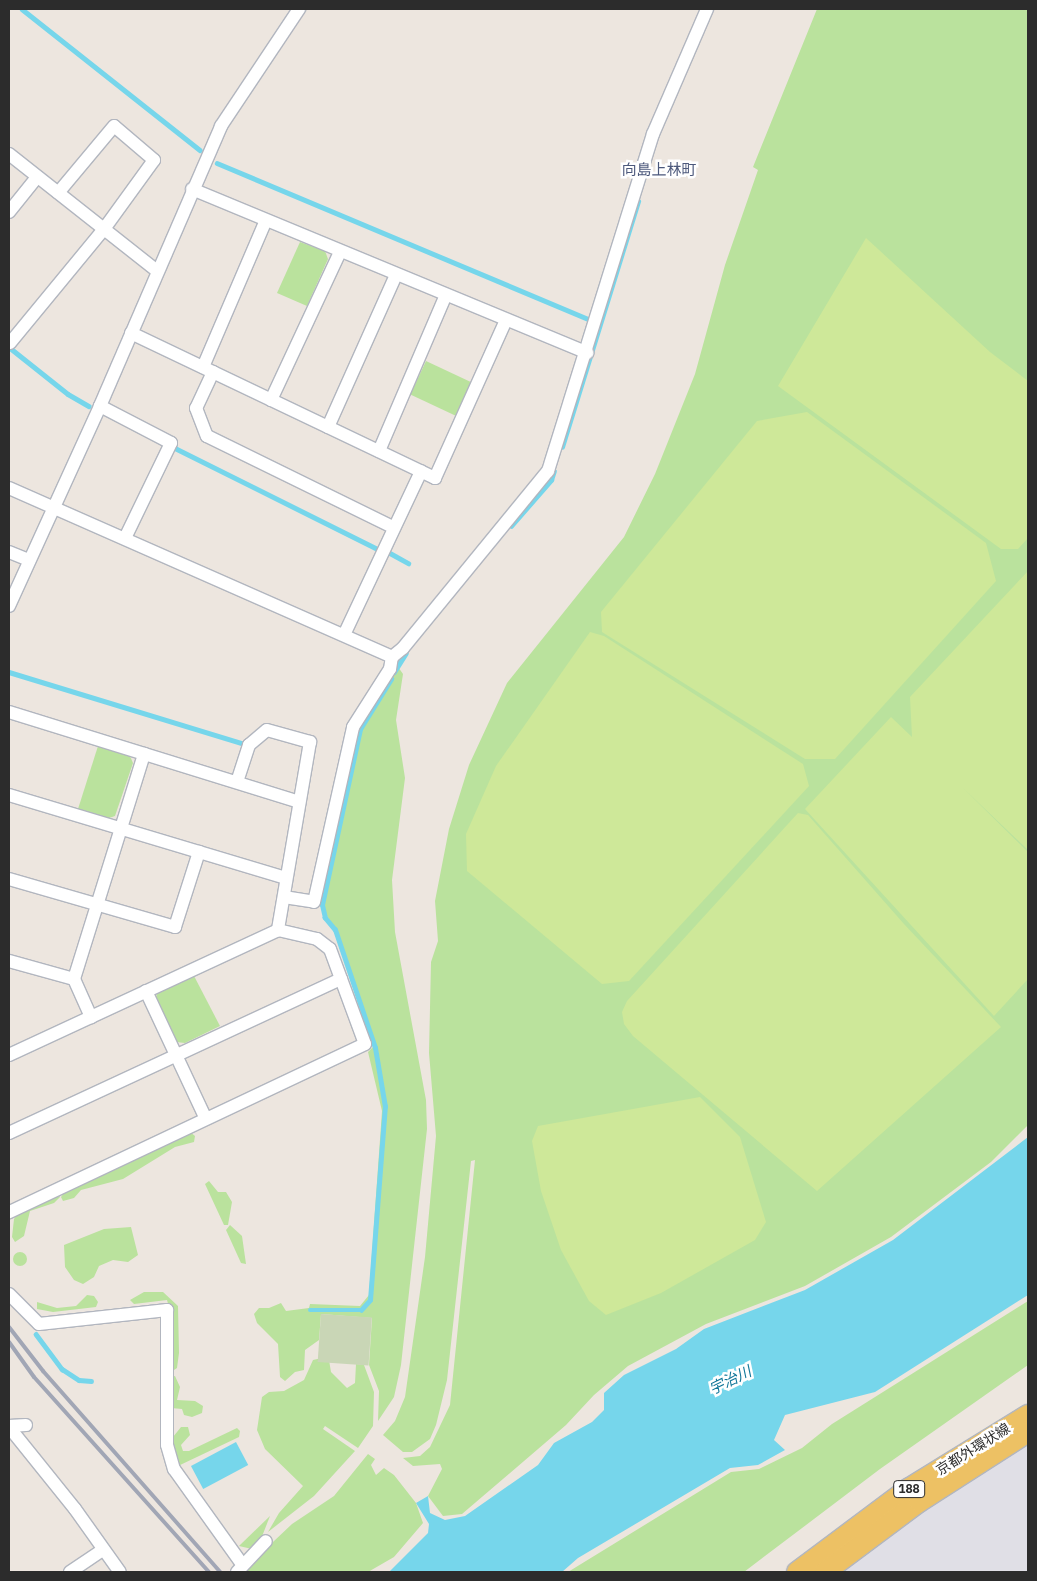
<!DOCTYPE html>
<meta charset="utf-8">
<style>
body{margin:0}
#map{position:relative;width:1037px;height:1581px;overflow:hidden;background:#ede6df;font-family:"IBM Plex Sans","Noto Sans JP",sans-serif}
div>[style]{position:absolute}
.industrial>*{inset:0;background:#e0dfe6}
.green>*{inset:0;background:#bae29d;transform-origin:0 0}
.round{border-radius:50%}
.cemetery>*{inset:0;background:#c9d6b6;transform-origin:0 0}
.pitch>*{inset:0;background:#cee899}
.water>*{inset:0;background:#76d6eb;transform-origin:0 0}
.stream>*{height:4.5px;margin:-2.25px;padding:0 2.25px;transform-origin:2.25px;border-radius:2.25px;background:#76d6eb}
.roads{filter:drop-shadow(1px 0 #b2b6bf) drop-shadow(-1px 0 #b2b6bf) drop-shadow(0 1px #b2b6bf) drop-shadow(0 -1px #b2b6bf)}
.minor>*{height:12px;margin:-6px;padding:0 6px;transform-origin:6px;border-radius:6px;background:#fff}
.primary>*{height:20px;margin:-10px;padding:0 10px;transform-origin:10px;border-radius:10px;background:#edc164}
.rail>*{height:4px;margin:-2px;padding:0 2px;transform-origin:2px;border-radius:2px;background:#a1a6b5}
span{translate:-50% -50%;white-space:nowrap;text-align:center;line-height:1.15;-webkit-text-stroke:5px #fff;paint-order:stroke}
.shield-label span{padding:1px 4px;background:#fff;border:1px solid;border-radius:4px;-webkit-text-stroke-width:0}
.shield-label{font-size:12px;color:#2c2c2c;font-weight:700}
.street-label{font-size:14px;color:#2c2c2c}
.neighbourhood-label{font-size:15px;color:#4d597c}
.water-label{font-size:15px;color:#12779a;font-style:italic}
.frame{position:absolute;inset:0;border:10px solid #2c2c2c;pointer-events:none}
</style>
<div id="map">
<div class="industrial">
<div style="clip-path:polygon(1028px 1443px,1028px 1572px,841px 1572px,900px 1526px)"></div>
</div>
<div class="green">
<div style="clip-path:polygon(817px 9px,1028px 9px,1028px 1125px,991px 1162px,891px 1237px,805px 1286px,706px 1324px,628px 1366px,594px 1395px,566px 1425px,462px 1514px,443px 1516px,428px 1496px,442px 1469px,440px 1464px,413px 1466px,403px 1458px,420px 1456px,430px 1447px,450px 1405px,475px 1160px,471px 1161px,447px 1380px,436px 1425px,430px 1439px,412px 1452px,403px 1452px,383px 1435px,395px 1421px,405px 1397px,425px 1257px,436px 1136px,429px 1053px,431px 962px,438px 941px,435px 901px,449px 829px,469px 765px,507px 683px,624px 537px,655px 474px,695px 374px,725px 265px,758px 170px,753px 167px)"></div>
<div style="clip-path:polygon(300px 242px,325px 251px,328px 259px,307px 306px,277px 293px)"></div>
<div style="left:426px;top:361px;width:50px;height:37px;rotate:25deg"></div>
<div style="clip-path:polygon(396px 664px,403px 674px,396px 720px,405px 778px,392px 880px,395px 932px,426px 1100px,427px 1129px,401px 1365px,394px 1397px,378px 1421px,379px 1391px,369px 1365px,372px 1318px,321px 1314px,319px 1340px,305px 1350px,304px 1370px,295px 1372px,285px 1381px,280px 1377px,278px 1344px,257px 1323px,254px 1314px,259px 1308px,269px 1308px,281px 1303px,286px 1311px,309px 1308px,310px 1304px,360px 1306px,369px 1295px,382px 1111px,368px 1052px,375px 1045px,337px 932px,319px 903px,356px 728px)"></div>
<div style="clip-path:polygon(98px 746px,129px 754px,133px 763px,115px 816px,106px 819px,78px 809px)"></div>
<div style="clip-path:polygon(193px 974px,220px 1026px,185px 1043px,176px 1042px,155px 999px,159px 990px)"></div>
<div style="clip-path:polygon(190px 1132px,195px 1136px,194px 1142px,175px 1147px,123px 1179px,81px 1190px,74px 1198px,63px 1201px,61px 1197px,64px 1193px)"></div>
<div style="clip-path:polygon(209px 1181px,218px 1192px,226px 1192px,232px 1202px,228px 1225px,224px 1225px,205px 1184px)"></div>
<div style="clip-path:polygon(57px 1191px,60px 1197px,54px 1203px,30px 1211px,24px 1236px,15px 1242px,12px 1237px,14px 1219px,21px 1209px)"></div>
<div style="clip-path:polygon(230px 1225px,242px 1236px,246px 1264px,241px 1263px,226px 1230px)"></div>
<div style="clip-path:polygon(131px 1227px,138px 1255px,128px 1262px,113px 1260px,99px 1266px,94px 1277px,83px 1284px,74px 1280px,65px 1267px,64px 1245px,104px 1229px)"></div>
<div class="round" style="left:13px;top:1252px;width:14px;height:14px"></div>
<div style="clip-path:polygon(144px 1292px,163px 1292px,178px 1306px,179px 1353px,177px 1368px,174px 1370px,170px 1369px,170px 1311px,167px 1300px,134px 1304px,130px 1300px)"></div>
<div style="clip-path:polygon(87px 1295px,94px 1296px,98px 1302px,96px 1307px,53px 1312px,37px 1309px,37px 1302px,57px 1308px,76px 1306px)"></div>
<div style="clip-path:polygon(1028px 1301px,1028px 1365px,880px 1469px,744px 1572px,568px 1572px,731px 1472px,759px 1469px,802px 1448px,832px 1424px)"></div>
<div style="clip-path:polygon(322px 1358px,329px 1360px,331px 1372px,347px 1388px,355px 1383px,356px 1364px,364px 1365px,374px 1392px,373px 1426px,358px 1448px,325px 1426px,323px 1429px,355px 1451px,314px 1496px,268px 1532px,279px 1513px,303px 1486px,265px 1449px,257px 1430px,262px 1397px,269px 1392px,284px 1391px,304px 1380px,313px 1360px)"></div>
<div style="clip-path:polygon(175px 1376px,180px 1387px,177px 1400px,195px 1401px,203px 1406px,202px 1413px,192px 1417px,184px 1415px,182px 1409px,171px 1408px,170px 1377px)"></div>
<div style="clip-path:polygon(181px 1427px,188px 1427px,190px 1435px,181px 1445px,183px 1451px,189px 1451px,237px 1428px,240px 1431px,239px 1437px,178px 1466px,173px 1459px,173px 1437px)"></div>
<div style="clip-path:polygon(368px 1454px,375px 1459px,371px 1465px,376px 1475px,384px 1468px,394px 1475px,416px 1503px,423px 1523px,394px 1557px,368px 1572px,246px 1572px,255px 1559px,292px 1524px,334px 1496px)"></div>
<div style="clip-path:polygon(270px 1516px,261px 1539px,252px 1549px,239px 1546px)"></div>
</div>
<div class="cemetery">
<div style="left:321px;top:1314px;width:51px;height:48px;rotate:4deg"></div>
</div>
<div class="pitch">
<div style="clip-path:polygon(866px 238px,990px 352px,1028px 381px,1028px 538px,1018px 549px,1001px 549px,778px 386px)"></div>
<div style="clip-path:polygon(807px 412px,986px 543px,996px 581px,835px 759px,805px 759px,602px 632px,601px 612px,757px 421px)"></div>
<div style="clip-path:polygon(1028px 571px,1028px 850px,962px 787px,1028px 852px,1028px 979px,994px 1016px,805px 809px,891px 717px,912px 737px,910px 697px)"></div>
<div style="clip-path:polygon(590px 632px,604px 636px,803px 764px,809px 786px,629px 981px,602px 984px,467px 871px,466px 834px,496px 766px)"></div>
<div style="clip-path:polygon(798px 813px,808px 815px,904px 924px,1001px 1027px,817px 1191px,633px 1036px,624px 1024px,622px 1012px,627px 1001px)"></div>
<div style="clip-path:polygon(700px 1097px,740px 1137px,766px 1222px,755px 1240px,661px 1293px,606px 1315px,589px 1301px,561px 1250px,541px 1191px,532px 1141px,538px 1126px)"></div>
</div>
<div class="water">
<div style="clip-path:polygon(1028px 1137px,1028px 1295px,875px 1392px,785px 1415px,774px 1440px,785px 1450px,758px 1465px,730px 1468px,578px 1558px,562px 1572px,389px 1572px,428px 1533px,429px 1524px,416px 1503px,428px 1496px,430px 1513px,445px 1520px,465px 1516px,538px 1465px,554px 1443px,592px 1422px,604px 1410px,604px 1393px,624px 1375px,676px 1349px,704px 1329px,805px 1290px,893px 1240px)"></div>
<div style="left:236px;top:1442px;width:26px;height:51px;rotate:62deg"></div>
</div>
<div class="stream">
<div style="left:22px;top:9px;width:227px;rotate:38.4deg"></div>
<div style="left:217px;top:163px;width:408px;rotate:22.8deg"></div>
<div style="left:9px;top:347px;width:75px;rotate:38.5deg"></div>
<div style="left:68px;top:394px;width:24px;rotate:30deg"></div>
<div style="left:562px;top:447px;width:257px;rotate:-72.8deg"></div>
<div style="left:175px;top:448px;width:227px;rotate:26.5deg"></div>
<div style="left:511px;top:526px;width:61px;rotate:-49deg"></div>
<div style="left:551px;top:480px;width:9px;rotate:-72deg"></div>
<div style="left:390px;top:553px;width:21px;rotate:29deg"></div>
<div style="left:9px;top:672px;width:243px;rotate:17deg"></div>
<div style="left:394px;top:672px;width:22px;rotate:-58deg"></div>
<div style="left:310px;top:1310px;width:51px"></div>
<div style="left:361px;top:1310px;width:13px;rotate:-48deg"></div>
<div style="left:370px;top:1300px;width:194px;rotate:-85.6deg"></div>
<div style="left:385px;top:1107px;width:60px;rotate:-99.6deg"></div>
<div style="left:375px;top:1048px;width:125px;rotate:-108.7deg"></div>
<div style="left:335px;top:930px;width:16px;rotate:-130deg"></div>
<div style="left:325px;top:918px;width:13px;rotate:-103deg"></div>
<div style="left:322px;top:905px;width:180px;rotate:-77.8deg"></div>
<div style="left:360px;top:729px;width:59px;rotate:-58.2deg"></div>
<div style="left:36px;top:1334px;width:44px;rotate:53.4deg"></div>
<div style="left:62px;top:1369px;width:20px;rotate:33deg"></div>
<div style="left:79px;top:1380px;width:12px;rotate:5deg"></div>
</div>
<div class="roads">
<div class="minor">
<div style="left:9px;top:154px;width:189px;rotate:38.3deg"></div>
<div style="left:192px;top:189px;width:428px;rotate:22.5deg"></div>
<div style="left:9px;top:212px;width:45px;rotate:-51.3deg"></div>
<div style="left:131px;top:333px;width:337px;rotate:25.5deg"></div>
<div style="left:435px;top:478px;width:173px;rotate:-65.8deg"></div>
<div style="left:10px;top:343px;width:148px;rotate:-50.5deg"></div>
<div style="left:104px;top:229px;width:85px;rotate:-54.1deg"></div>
<div style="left:154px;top:160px;width:52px;rotate:-139.6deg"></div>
<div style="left:114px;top:126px;width:87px;rotate:129.9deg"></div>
<div style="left:203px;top:367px;width:158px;rotate:-66.8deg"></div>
<div style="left:213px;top:372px;width:40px;rotate:115deg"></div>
<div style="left:196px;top:408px;width:30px;rotate:69deg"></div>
<div style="left:207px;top:436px;width:207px;rotate:26.1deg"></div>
<div style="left:271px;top:400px;width:163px;rotate:-65deg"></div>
<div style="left:100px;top:406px;width:80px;rotate:27.5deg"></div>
<div style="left:171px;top:443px;width:106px;rotate:115.8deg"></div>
<div style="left:328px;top:427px;width:167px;rotate:-65.9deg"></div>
<div style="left:379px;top:451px;width:170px;rotate:-66.8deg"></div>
<div style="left:9px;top:488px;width:419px;rotate:23.8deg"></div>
<div style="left:9px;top:552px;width:22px;rotate:22deg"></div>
<div style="left:9px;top:606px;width:220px;rotate:-65.5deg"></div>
<div style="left:100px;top:406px;width:305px;rotate:-66.6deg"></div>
<div style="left:221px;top:126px;width:141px;rotate:-56.3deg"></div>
<div style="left:344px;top:635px;width:181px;rotate:-64.8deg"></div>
<div style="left:9px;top:712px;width:304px;rotate:17.2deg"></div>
<div style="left:237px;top:782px;width:39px;rotate:-72deg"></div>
<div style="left:249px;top:745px;width:23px;rotate:-40deg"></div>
<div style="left:267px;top:730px;width:45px;rotate:15.6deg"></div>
<div style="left:310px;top:742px;width:191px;rotate:99.7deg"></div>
<div style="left:9px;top:795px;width:289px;rotate:16.7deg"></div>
<div style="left:9px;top:879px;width:173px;rotate:16.1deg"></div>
<div style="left:175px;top:927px;width:79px;rotate:-72.3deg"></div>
<div style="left:284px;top:897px;width:30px;rotate:9deg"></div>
<div style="left:314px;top:902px;width:179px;rotate:-77.4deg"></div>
<div style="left:353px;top:727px;width:69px;rotate:-57.5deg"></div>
<div style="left:390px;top:669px;width:12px;rotate:-81deg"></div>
<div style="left:392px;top:657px;width:14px;rotate:-39deg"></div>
<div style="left:403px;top:648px;width:229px;rotate:-50.7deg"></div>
<div style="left:548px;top:471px;width:353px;rotate:-72.7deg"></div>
<div style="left:653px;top:134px;width:136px;rotate:-66.6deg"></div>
<div style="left:9px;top:961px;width:67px;rotate:15.5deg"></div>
<div style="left:74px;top:979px;width:236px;rotate:-72.7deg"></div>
<div style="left:74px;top:979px;width:42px;rotate:65.9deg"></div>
<div style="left:146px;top:991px;width:141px;rotate:64.9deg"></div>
<div style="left:9px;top:1055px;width:297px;rotate:-24.9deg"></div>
<div style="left:278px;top:930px;width:40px;rotate:13deg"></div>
<div style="left:317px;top:939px;width:16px;rotate:38deg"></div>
<div style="left:330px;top:949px;width:101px;rotate:69.8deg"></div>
<div style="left:365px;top:1044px;width:394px;rotate:154.7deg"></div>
<div style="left:9px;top:1133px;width:366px;rotate:-24.9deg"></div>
<div style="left:9px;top:1294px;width:42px;rotate:45deg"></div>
<div style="left:39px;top:1324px;width:129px;rotate:-6.2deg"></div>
<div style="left:167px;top:1310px;width:135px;rotate:90deg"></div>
<div style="left:167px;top:1445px;width:25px;rotate:74deg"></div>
<div style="left:174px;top:1469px;width:117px;rotate:54.4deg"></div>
<div style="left:9px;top:1426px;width:17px;rotate:-3deg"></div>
<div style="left:9px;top:1427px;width:105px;rotate:51.2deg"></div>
<div style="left:75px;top:1509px;width:77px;rotate:54.5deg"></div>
<div style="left:70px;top:1572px;width:40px;rotate:-34deg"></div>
<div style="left:237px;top:1572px;width:42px;rotate:-46.9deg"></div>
</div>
<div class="primary">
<div style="left:797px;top:1572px;width:139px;rotate:-36.8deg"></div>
<div style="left:908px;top:1489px;width:141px;rotate:-31.7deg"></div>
<div style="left:825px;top:1572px;width:117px;rotate:-36.7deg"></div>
<div style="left:919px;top:1502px;width:130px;rotate:-32.7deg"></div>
</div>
</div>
<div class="rail">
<div style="left:9px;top:1327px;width:56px;rotate:52.3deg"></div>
<div style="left:43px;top:1371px;width:268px;rotate:48.6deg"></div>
<div style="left:9px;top:1342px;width:43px;rotate:54.5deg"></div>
<div style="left:34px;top:1377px;width:262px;rotate:48.1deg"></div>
</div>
<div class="shield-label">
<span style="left:909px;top:1489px">188</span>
</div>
<div class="street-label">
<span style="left:973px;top:1449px;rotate:-32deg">京都外環状線</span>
</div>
<div class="neighbourhood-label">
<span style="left:659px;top:170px">向島上林町</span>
</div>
<div class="water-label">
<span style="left:730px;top:1380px;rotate:-26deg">宇治川</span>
</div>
<div class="frame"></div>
</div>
